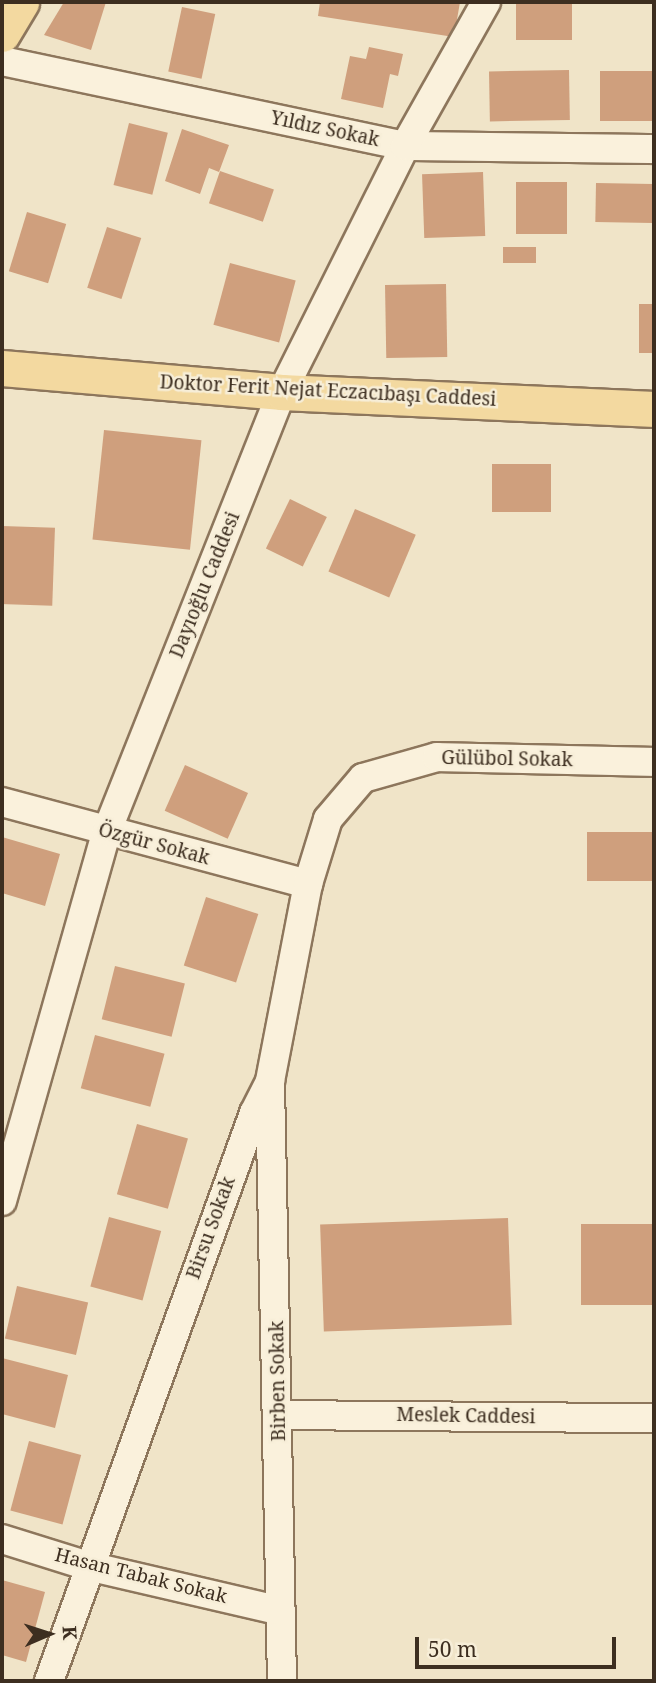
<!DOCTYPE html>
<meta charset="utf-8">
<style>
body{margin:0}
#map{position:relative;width:656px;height:1683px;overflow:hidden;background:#f0e4c8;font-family:"Noto Serif",serif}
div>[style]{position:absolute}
.building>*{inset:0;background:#cf9f7d;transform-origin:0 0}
.roads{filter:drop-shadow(2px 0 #8d765c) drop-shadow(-2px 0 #8d765c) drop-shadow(0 2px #8d765c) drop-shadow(0 -2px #8d765c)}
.minor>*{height:28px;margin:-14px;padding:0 14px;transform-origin:14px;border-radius:14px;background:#faf1dc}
.major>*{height:35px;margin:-17.5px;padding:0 17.5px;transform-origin:17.5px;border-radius:17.5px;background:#f3d9a0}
span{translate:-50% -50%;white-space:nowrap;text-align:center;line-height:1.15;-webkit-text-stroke:5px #f7eed8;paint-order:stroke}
.street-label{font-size:19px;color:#3d2e20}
.frame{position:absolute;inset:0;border:4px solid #3d2e20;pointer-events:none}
.north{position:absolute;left:14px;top:1599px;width:70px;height:70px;-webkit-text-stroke:5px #f7eed8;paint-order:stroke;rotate:87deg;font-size:19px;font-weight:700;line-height:28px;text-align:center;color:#3d2e20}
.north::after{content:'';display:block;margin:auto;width:24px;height:32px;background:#3d2e20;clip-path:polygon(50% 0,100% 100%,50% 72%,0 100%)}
.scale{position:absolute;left:415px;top:1637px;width:201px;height:32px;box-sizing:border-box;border:4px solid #3d2e20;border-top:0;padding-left:9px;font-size:21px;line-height:24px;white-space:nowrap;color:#3d2e20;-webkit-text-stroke:5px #f7eed8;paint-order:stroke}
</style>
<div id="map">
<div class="building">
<div style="clip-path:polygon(64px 2px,106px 2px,91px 50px,44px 35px)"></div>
<div style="clip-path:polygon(320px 2px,460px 2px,454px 37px,318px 16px)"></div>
<div style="left:516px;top:2px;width:56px;height:38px"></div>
<div style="left:182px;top:7px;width:34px;height:66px;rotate:12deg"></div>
<div style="clip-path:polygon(369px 47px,403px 54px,398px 76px,390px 74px,383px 108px,341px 99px,350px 56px,366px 59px)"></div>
<div style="left:569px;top:70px;width:50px;height:80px;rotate:89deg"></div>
<div style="left:654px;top:71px;width:50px;height:54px;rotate:90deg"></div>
<div style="left:129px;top:123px;width:40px;height:64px;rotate:14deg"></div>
<div style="clip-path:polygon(182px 129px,229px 145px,219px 172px,209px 168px,200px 194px,165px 181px)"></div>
<div style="left:220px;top:171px;width:57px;height:34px;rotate:19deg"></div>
<div style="left:483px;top:172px;width:64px;height:61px;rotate:88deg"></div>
<div style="left:516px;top:182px;width:51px;height:52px"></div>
<div style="left:596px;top:183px;width:57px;height:39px;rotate:1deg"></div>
<div style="left:27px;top:212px;width:41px;height:62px;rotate:17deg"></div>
<div style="left:107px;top:227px;width:36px;height:64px;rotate:18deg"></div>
<div style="left:503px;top:247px;width:33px;height:16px"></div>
<div style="left:230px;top:263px;width:68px;height:64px;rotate:15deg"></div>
<div style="left:446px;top:284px;width:73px;height:61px;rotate:89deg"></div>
<div style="left:639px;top:304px;width:15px;height:49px"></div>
<div style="left:104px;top:430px;width:98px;height:110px;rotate:6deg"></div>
<div style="left:492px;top:464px;width:59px;height:48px"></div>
<div style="left:290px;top:499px;width:41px;height:55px;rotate:26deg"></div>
<div style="left:355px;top:509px;width:66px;height:68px;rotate:23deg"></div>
<div style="left:2px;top:526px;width:53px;height:78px;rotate:2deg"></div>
<div style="left:185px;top:765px;width:69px;height:50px;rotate:24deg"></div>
<div style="left:654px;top:832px;width:49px;height:67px;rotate:90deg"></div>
<div style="clip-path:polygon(2px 837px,60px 854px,45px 906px,2px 893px)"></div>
<div style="left:206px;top:897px;width:55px;height:72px;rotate:18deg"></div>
<div style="left:115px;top:966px;width:72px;height:55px;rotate:14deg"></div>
<div style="left:95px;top:1035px;width:72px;height:55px;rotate:15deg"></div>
<div style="left:137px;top:1124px;width:53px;height:73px;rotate:16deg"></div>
<div style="left:109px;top:1217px;width:54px;height:72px;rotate:15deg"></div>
<div style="left:508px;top:1218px;width:107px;height:188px;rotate:88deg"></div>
<div style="left:581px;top:1224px;width:73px;height:81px"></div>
<div style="left:17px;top:1286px;width:73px;height:54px;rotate:13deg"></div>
<div style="clip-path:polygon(2px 1358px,68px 1375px,55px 1428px,2px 1414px)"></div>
<div style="left:29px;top:1441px;width:54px;height:72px;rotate:15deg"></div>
<div style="clip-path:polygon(2px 1580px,45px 1592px,26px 1662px,2px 1655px)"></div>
</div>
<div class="roads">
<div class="minor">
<div style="left:2px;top:61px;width:412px;rotate:11.9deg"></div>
<div style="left:405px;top:146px;width:249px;rotate:0.7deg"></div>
<div style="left:2px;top:802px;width:317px;rotate:15deg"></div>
<div style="left:270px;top:1084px;width:597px;rotate:88.85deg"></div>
<div style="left:2px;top:1201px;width:385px;rotate:-74.2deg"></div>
<div style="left:107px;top:831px;width:473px;rotate:-68.3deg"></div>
<div style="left:282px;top:392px;width:275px;rotate:-63.4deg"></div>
<div style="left:405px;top:146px;width:165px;rotate:-60.6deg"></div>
<div style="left:278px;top:1415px;width:376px;rotate:0.5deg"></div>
<div style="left:2px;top:1539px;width:90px;rotate:17.4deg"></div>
<div style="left:88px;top:1566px;width:198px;rotate:13.1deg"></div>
<div style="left:49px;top:1681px;width:604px;rotate:-70.15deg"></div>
<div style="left:254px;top:1113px;width:36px;rotate:-63deg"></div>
<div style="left:270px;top:1081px;width:201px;rotate:-79.1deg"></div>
<div style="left:308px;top:884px;width:68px;rotate:-72.9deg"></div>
<div style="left:328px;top:819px;width:54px;rotate:-49.5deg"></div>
<div style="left:363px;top:778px;width:77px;rotate:-15.8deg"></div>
<div style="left:437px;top:757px;width:217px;rotate:1.3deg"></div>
</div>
<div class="major">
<div style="left:2px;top:34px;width:37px;rotate:-59deg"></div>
<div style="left:2px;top:368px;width:281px;rotate:4.9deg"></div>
<div style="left:282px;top:392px;width:372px;rotate:2.6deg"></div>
</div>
</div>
<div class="street-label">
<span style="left:325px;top:129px;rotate:12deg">Yıldız Sokak</span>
<span style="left:328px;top:391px;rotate:3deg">Doktor Ferit Nejat Eczacıbaşı Caddesi</span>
<span style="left:205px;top:585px;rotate:-68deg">Dayıoğlu Caddesi</span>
<span style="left:507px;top:759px;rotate:1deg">Gülübol Sokak</span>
<span style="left:154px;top:844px;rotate:15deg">Özgür Sokak</span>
<span style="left:211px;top:1228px;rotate:-70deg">Birsu Sokak</span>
<span style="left:278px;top:1381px;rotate:-91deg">Birben Sokak</span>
<span style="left:466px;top:1416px;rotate:1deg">Meslek Caddesi</span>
<span style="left:141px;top:1576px;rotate:14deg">Hasan Tabak Sokak</span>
</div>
<div class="frame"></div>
<div class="north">K</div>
<div class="scale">50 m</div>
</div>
